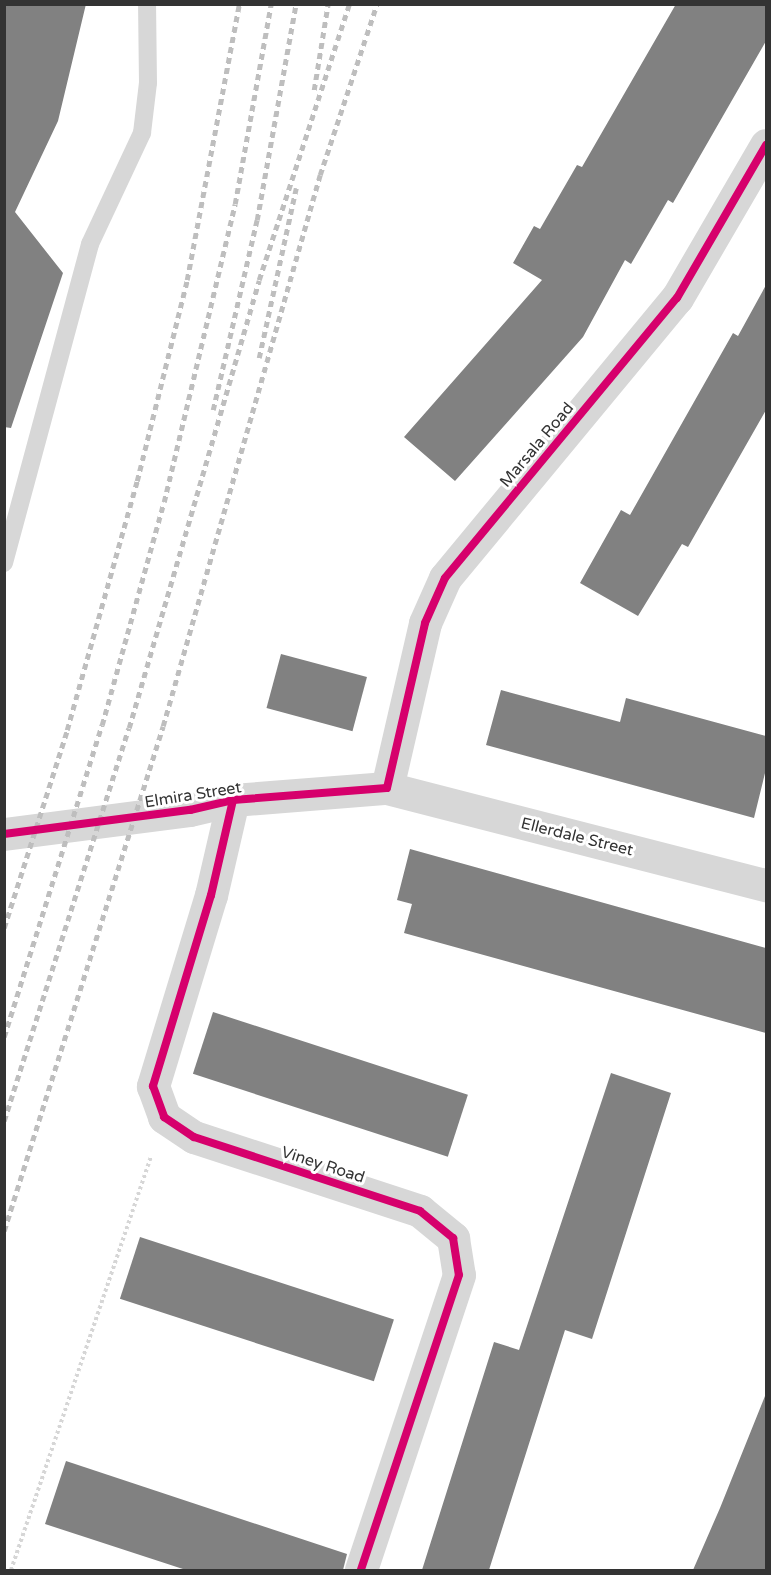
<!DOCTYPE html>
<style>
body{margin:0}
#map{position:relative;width:771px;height:1575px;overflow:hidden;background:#fff;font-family:"Varela Round",sans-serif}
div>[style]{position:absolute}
.building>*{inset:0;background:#818181;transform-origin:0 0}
.path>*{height:4px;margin-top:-2px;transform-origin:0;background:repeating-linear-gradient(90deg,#d6d6d6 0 3px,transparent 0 6px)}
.lane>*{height:18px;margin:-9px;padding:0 9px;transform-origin:9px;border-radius:9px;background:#d7d7d7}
.street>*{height:33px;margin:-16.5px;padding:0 16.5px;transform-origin:16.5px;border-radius:16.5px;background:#d7d7d7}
.rail>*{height:4.5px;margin-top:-2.25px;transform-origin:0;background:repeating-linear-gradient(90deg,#bebebe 0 6px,transparent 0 10.5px)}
.cycleway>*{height:8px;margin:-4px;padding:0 4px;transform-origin:4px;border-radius:4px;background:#d6006c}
span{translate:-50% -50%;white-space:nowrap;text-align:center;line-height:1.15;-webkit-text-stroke:6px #fff;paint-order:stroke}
.street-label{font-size:16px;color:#333}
.frame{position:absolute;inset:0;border:6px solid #333;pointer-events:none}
</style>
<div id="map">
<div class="building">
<div style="clip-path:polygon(4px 4px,86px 4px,58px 121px,15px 212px,63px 273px,11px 428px,4px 427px)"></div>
<div style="clip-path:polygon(676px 4px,766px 4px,766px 41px,673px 203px,668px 200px,631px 264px,625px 260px,583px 337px,455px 481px,404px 437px,542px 280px,513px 263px,534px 226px,540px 229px,577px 165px,582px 167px)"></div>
<div style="clip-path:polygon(766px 285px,766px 410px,688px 547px,682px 544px,638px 616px,580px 583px,621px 510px,630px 515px,733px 333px,738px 336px)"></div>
<div style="left:281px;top:654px;width:89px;height:56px;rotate:15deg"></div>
<div style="clip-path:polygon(501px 690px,620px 722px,626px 698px,766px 736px,766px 769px,754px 818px,486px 745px)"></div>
<div style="clip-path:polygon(410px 849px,766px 948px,766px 1033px,404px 933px,412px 904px,397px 900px)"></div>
<div style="left:213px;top:1012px;width:268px;height:65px;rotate:18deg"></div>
<div style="clip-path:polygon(611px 1073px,671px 1093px,592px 1339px,565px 1330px,489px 1570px,422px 1570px,494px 1342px,519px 1350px)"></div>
<div style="left:140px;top:1237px;width:267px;height:65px;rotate:18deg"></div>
<div style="clip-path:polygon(765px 1396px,766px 1570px,693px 1570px,720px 1508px)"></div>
<div style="clip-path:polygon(66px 1461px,347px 1554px,343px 1570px,186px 1570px,45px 1524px)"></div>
</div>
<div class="path">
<div style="left:11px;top:1570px;width:436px;rotate:-71.3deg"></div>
</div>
<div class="lane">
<div style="left:4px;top:563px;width:330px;rotate:-74.9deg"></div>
<div style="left:90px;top:244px;width:123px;rotate:-64.9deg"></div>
<div style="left:142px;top:133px;width:50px;rotate:-83.2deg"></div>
<div style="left:148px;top:83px;width:79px;rotate:-90.7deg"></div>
</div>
<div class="street">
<div style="left:387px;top:788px;width:169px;rotate:-77deg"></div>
<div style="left:425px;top:623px;width:49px;rotate:-66deg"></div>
<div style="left:445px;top:578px;width:364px;rotate:-50.4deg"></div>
<div style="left:677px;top:298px;width:177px;rotate:-59.8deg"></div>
<div style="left:233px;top:800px;width:98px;rotate:103deg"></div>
<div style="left:211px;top:895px;width:200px;rotate:106.9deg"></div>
<div style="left:153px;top:1086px;width:33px;rotate:70deg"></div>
<div style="left:164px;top:1117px;width:36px;rotate:34deg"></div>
<div style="left:194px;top:1137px;width:238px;rotate:18.1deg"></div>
<div style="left:420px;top:1211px;width:43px;rotate:39.3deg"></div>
<div style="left:453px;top:1238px;width:37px;rotate:81deg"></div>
<div style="left:459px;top:1275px;width:311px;rotate:108.4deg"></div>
<div style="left:4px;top:834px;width:188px;rotate:-7.4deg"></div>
<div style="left:190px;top:810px;width:44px;rotate:-13.1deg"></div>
<div style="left:233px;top:800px;width:154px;rotate:-4.5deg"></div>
<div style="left:387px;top:788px;width:391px;rotate:14.4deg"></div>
</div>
<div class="rail">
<div style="left:314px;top:90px;width:87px;rotate:-80.8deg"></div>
<div style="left:259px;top:358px;width:174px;rotate:-77.7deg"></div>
<div style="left:213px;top:410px;width:195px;rotate:-77deg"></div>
<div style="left:257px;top:220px;width:219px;rotate:-79.8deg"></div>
<div style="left:4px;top:928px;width:208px;rotate:-72.3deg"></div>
<div style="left:67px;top:730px;width:259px;rotate:-74.3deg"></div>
<div style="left:137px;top:481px;width:207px;rotate:-76deg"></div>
<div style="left:187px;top:280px;width:281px;rotate:-79.3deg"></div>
<div style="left:4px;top:1037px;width:327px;rotate:-72.6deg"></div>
<div style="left:102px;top:725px;width:231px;rotate:-74.5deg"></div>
<div style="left:164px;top:502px;width:306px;rotate:-76.6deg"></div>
<div style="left:235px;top:204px;width:203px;rotate:-79.8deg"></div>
<div style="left:4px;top:1121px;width:412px;rotate:-72.4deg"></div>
<div style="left:129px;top:728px;width:466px;rotate:-73.8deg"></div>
<div style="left:259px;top:280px;width:290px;rotate:-71.9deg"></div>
<div style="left:4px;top:1231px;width:529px;rotate:-72.52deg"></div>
<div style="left:163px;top:726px;width:573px;rotate:-74.1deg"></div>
<div style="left:320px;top:175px;width:180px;rotate:-71.6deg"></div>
</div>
<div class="cycleway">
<div style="left:233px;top:800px;width:98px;rotate:103deg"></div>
<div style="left:211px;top:895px;width:200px;rotate:106.9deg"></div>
<div style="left:153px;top:1086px;width:33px;rotate:70deg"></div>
<div style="left:164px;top:1117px;width:36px;rotate:34deg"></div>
<div style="left:194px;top:1137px;width:238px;rotate:18.1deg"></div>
<div style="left:420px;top:1211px;width:43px;rotate:39.3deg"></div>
<div style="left:453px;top:1238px;width:37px;rotate:81deg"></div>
<div style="left:459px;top:1275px;width:311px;rotate:108.4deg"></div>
<div style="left:4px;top:834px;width:188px;rotate:-7.4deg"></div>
<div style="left:190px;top:810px;width:44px;rotate:-13.1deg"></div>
<div style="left:233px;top:800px;width:154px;rotate:-4.5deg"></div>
<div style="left:387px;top:788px;width:169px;rotate:-77deg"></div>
<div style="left:425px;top:623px;width:49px;rotate:-66deg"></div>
<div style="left:445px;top:578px;width:364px;rotate:-50.4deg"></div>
<div style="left:677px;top:298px;width:177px;rotate:-59.8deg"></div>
</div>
<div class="street-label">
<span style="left:537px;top:445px;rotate:-50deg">Marsala Road</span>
<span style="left:193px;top:795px;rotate:-9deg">Elmira Street</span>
<span style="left:577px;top:837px;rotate:14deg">Ellerdale Street</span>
<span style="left:323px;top:1165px;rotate:18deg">Viney Road</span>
</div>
<div class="frame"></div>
</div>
